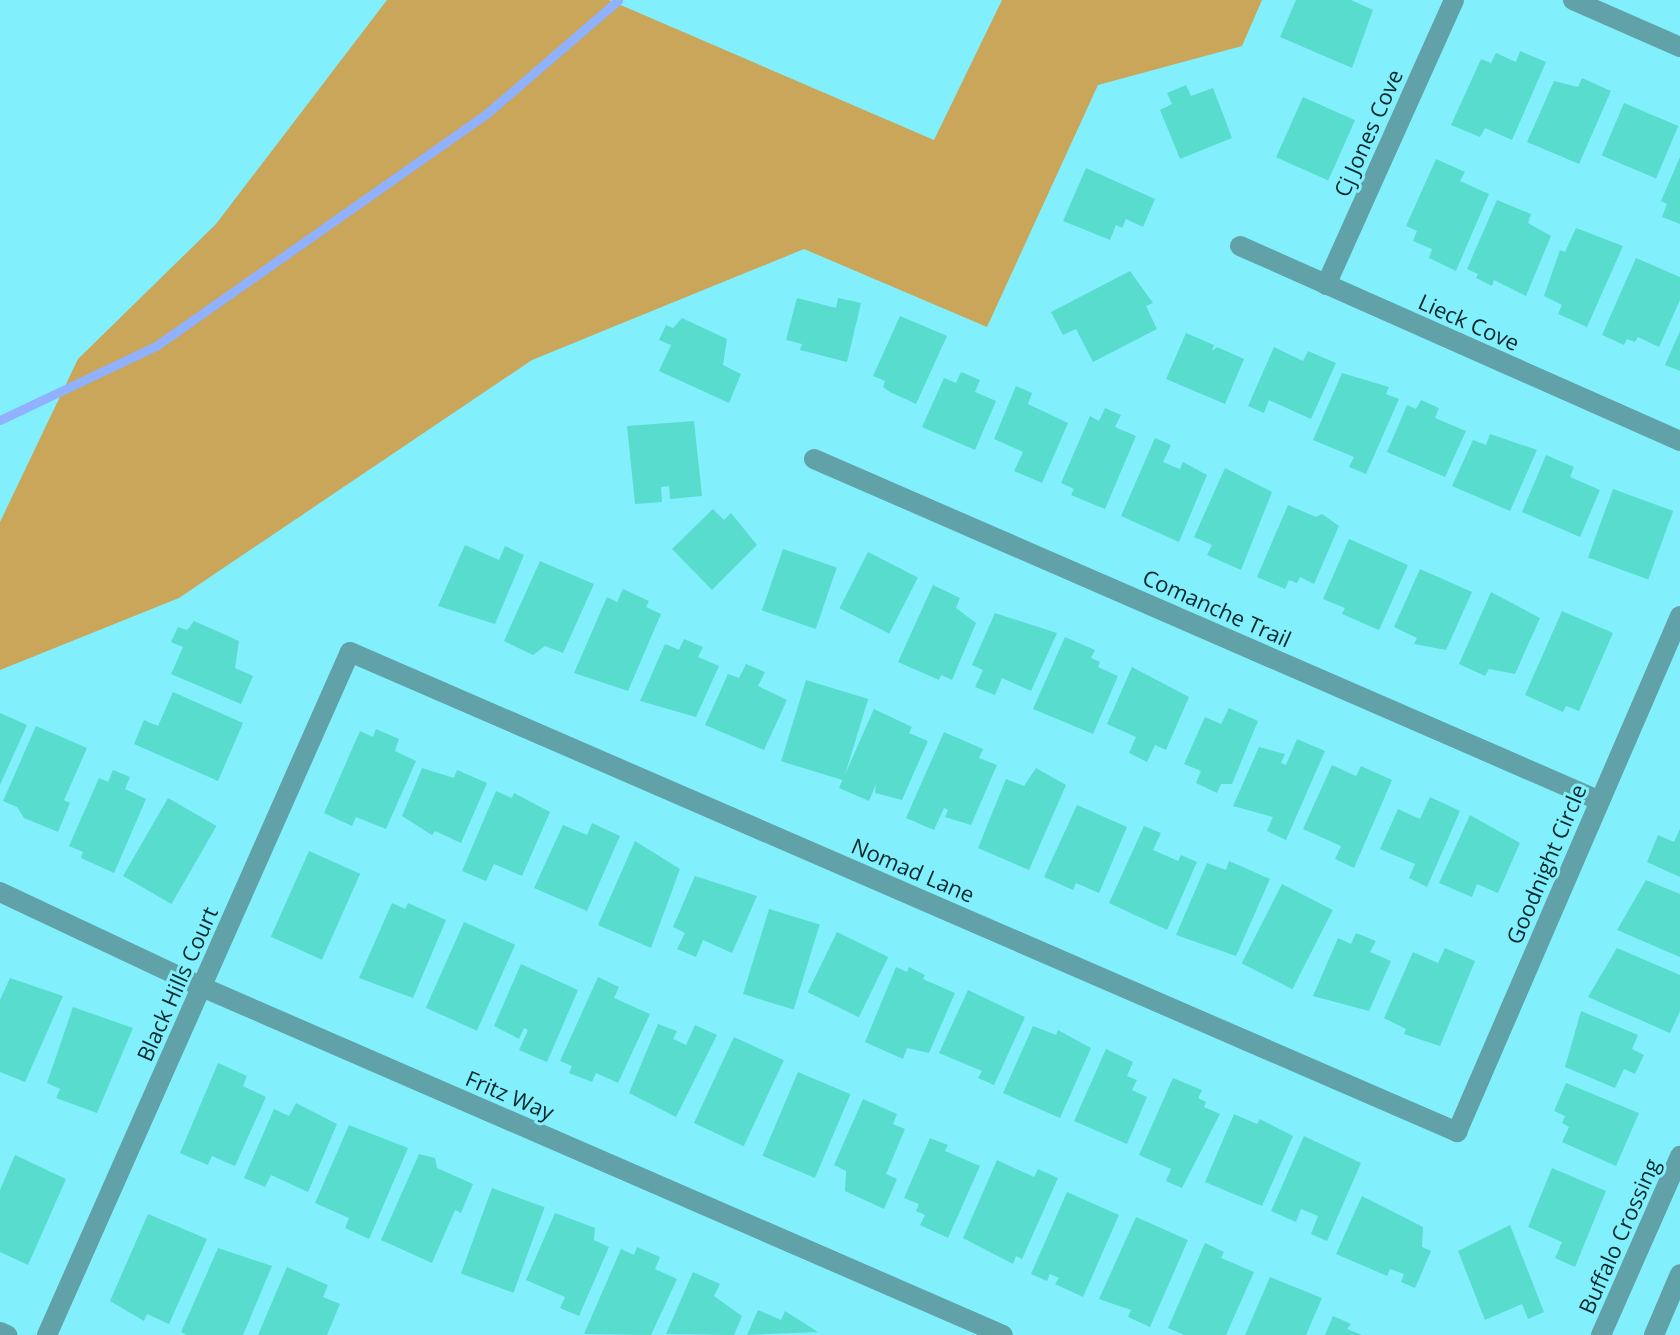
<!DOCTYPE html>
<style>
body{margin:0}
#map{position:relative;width:1680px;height:1335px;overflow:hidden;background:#81f0fc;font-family:"Open Sans",sans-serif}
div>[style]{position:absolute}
.green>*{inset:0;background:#c9a65a}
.stream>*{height:9px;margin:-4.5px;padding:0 4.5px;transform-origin:4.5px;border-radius:4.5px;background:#8fb1fe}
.building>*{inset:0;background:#58dcce;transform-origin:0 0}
.minor>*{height:20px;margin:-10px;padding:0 10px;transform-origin:10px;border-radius:10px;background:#61a1a8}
span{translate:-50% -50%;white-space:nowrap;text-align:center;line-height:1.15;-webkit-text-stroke:6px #81f0fc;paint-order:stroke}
.street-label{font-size:22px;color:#03282c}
</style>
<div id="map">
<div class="green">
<div style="clip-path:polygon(387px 0,609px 0,934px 140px,1002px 0,1262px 0,1242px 46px,1098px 85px,987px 327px,804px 249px,532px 360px,179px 598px,0 670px,0 522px,78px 359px,216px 224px)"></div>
</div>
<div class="stream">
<div style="left:0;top:420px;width:173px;rotate:-25.4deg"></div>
<div style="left:156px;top:346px;width:402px;rotate:-35.1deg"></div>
<div style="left:485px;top:115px;width:176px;rotate:-40.8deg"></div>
</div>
<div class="building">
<div style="clip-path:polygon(1296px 0,1351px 0,1373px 10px,1352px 68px,1280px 37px)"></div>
<div style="clip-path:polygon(1520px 51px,1546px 62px,1512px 140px,1485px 128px,1480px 137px,1451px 125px,1481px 59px,1491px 63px,1496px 53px,1516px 62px)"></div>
<div style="clip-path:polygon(1582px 78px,1611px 91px,1579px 164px,1527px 142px,1554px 81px,1578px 87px)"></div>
<div style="clip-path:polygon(1186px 85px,1191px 96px,1213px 88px,1232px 138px,1180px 159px,1160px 110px,1172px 104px,1167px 93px)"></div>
<div style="left:1303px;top:97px;width:57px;height:66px;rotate:24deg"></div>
<div style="left:1624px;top:103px;width:59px;height:57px;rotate:23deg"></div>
<div style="clip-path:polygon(1680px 157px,1680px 224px,1662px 217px,1667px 204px,1661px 201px)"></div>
<div style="clip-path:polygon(1436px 159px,1465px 172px,1460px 181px,1489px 194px,1456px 271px,1429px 258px,1432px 249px,1413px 241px,1417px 231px,1406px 226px)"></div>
<div style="clip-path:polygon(1086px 168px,1155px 199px,1143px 227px,1126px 219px,1122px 228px,1116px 225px,1110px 240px,1063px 221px)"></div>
<div style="clip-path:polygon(1497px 200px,1531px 214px,1528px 223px,1551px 236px,1526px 296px,1494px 280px,1492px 286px,1476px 278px,1478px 274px,1467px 269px)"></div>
<div style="clip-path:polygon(1576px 228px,1623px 246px,1587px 327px,1558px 314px,1562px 305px,1544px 296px,1560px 250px,1565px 252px)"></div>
<div style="clip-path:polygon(1636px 258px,1680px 277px,1680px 300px,1659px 347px,1638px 337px,1635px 342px,1627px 339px,1624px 345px,1602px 335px)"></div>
<div style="clip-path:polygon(1130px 271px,1153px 303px,1146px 306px,1157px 329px,1093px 362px,1076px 329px,1063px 335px,1051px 312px)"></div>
<div style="clip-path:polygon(797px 298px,836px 308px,838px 298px,861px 303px,847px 362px,800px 350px,802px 344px,786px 340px)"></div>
<div style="clip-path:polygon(900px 316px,947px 336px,916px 404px,890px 392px,883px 387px,885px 381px,873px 376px)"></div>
<div style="clip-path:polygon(682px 318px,727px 339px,723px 365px,741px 374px,729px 403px,659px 371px,671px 345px,659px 340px,666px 325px,673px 328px)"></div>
<div style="clip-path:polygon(1680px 331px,1680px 371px,1665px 365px)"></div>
<div style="clip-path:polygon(1186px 333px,1214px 345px,1212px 351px,1217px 347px,1244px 359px,1225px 404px,1166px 379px)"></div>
<div style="clip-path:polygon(1274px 347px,1303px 361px,1308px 351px,1336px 363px,1311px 419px,1269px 400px,1264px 413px,1248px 406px)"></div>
<div style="clip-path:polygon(961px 372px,980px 380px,975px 392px,996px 401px,975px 450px,922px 427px,944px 378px,956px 383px)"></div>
<div style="clip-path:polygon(1342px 373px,1389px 387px,1386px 394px,1399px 399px,1366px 474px,1349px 467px,1354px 457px,1313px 440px)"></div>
<div style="clip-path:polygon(1016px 386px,1032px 393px,1028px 404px,1068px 423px,1042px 483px,1014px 471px,1023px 452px,994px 439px)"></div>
<div style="clip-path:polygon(1421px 400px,1439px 408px,1435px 418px,1466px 431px,1445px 477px,1387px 452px,1407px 405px,1416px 409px)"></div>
<div style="clip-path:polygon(1105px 408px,1121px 415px,1115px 427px,1136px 436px,1105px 509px,1071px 495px,1074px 489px,1061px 483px,1090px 416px,1099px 421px)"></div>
<div style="clip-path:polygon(694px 421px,702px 496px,670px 499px,669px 486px,661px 487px,662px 502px,635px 504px,627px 426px)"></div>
<div style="clip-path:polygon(1490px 434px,1537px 450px,1510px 511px,1452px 486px,1473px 440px,1486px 445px)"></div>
<div style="clip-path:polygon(1155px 438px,1171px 445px,1163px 462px,1180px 469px,1183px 462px,1207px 475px,1179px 542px,1121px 516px)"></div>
<div style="clip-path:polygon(1546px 455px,1574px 467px,1570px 477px,1600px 490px,1580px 537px,1522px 512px)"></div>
<div style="clip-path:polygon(1225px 468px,1272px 492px,1241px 570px,1207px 555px,1212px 545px,1194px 537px)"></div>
<div style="left:1613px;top:489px;width:64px;height:73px;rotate:20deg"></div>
<div style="clip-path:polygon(1288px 505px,1316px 517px,1322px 514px,1339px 526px,1314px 584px,1300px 577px,1297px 583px,1289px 580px,1285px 589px,1257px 577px)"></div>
<div style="clip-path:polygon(713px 509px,724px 520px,731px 513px,757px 545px,712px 590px,672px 549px)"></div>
<div style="clip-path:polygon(1349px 539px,1408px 565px,1379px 630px,1342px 614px,1345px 608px,1323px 599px)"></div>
<div style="clip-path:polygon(465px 545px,499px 560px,505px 546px,524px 555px,495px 624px,438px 606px)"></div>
<div style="left:783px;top:549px;width:57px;height:65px;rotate:19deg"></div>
<div style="left:868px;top:552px;width:56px;height:63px;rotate:27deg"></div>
<div style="clip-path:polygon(540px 561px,594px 584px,563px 653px,545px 646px,533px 655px,504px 641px)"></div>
<div style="clip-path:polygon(1420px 569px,1472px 592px,1446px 650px,1414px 644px,1417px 638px,1394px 627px)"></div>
<div style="clip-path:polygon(933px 585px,960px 598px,956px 608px,976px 623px,952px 680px,941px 675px,939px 680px,898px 662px)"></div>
<div style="clip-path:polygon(623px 589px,649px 601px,646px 607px,661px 614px,628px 691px,574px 673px,607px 597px,617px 602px)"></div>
<div style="clip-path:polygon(1491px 592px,1540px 618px,1515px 674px,1489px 669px,1485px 676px,1459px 664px)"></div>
<div style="clip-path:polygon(1562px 611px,1613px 633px,1579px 711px,1566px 706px,1563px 712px,1525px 695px)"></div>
<div style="clip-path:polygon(995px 613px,1057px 633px,1031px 691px,1002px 678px,995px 695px,975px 687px,983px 670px,972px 665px)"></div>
<div style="clip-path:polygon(194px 621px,239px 641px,235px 668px,253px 676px,241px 704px,171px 674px,183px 647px,171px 642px,178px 627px,187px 630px)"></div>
<div style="clip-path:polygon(1065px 637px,1095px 650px,1091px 658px,1100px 662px,1098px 667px,1118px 676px,1093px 734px,1033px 709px)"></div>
<div style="clip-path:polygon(684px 639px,703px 647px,698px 657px,719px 666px,696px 717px,640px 701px,665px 644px,679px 650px)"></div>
<div style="clip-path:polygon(746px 664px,765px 672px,758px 686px,787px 700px,764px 750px,705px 725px,728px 674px,739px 678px)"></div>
<div style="clip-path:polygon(1132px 667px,1189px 697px,1166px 750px,1155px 745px,1147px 762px,1129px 753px,1136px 737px,1107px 724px)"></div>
<div style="left:806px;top:680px;width:65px;height:85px;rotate:17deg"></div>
<div style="clip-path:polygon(173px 692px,243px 723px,218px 781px,134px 744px,144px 720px,158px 726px)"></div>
<div style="clip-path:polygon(1229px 708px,1258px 721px,1232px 784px,1221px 784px,1217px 793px,1196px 783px,1201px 771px,1184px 764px,1205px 717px,1221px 724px)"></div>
<div style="clip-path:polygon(874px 709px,912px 727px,909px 733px,928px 741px,902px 800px,875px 793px,876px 784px,869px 801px,839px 788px)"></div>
<div style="clip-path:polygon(0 713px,27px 725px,0 785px)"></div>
<div style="clip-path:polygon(36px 726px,87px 748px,64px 800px,70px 803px,58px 832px,24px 818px,17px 807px,3px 801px)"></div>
<div style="clip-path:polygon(376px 729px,399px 739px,395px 751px,416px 761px,386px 829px,356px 817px,352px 826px,324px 813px,360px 731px,373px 737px)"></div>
<div style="clip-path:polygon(944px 732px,983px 749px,979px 758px,997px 765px,971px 825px,945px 817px,948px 810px,944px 808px,934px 830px,906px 818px)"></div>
<div style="clip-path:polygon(1297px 739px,1325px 751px,1286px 840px,1267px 831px,1273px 817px,1233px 806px,1259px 747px,1285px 754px,1281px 763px,1286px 765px)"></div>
<div style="clip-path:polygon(1332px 765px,1356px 776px,1361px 766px,1392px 780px,1354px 868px,1335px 859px,1341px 846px,1303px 829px)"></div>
<div style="clip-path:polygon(422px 768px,454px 778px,457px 770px,487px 783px,461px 843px,435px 831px,432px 835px,402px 816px)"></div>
<div style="clip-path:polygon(1036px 768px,1066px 785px,1029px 870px,978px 848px,1006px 779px,1024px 786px)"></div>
<div style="clip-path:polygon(113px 770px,130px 777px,125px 789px,146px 799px,114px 873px,81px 858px,83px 852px,69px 846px,99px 778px,108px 782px)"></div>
<div style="clip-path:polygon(496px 791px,512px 798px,514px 793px,550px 812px,522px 876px,494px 864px,486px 881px,462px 871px)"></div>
<div style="clip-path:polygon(1430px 797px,1460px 811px,1427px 887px,1409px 878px,1415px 864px,1380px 849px,1398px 809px,1420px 819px)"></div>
<div style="left:168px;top:798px;width:56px;height:90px;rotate:30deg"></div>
<div style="clip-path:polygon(1077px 805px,1127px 827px,1099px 893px,1076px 883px,1073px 890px,1044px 877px)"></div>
<div style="clip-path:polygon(1470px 815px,1520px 843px,1498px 893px,1477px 884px,1472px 897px,1439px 883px)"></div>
<div style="clip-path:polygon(592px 823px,620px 836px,587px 911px,534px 888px,563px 825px,587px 835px)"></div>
<div style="clip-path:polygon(1144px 826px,1161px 833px,1153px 850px,1178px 861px,1181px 855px,1197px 862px,1167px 930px,1109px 903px)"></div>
<div style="clip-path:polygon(1680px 829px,1680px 877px,1647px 862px,1658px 835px,1674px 842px)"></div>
<div style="clip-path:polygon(635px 841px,680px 869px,651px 948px,598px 925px)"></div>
<div style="left:309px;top:851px;width:56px;height:94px;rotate:24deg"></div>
<div style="clip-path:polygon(1229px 861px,1270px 879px,1236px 956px,1176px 935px,1207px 863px,1226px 870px)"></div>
<div style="clip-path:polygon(695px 876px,757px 896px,732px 953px,703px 940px,696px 957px,677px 949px,685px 933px,673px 927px)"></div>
<div style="clip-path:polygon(1646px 880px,1680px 894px,1680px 957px,1617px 930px)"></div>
<div style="left:1282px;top:884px;width:57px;height:89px;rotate:27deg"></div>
<div style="clip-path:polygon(392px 903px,405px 909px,408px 903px,446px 920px,413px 998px,359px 978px)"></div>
<div style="left:769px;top:909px;width:53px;height:89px;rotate:17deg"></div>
<div style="left:464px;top:922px;width:56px;height:94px;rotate:24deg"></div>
<div style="left:837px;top:932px;width:57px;height:67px;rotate:26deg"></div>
<div style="clip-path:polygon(1356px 933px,1376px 941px,1370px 952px,1391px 961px,1369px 1011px,1313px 996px,1338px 938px,1351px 944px)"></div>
<div style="clip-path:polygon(1445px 948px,1475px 961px,1440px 1046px,1404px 1034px,1406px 1029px,1384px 1018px,1413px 952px,1438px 963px)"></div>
<div style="clip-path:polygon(1617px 948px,1680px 975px,1680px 1011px,1670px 1033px,1588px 997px)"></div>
<div style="clip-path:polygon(521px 964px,578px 990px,547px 1062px,519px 1050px,528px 1030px,524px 1028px,519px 1039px,494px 1026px)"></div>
<div style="clip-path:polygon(896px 967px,907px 972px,909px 967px,925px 975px,923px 979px,955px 993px,929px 1053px,907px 1048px,903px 1059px,865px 1042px)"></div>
<div style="clip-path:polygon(598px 977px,619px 987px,614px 998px,650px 1014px,618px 1083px,596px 1073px,592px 1082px,569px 1073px,572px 1066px,560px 1061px)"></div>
<div style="clip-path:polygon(10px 978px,63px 996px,25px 1082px,0 1072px,0 1000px)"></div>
<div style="clip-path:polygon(968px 990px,1025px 1017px,994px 1085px,978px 1078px,982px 1071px,939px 1053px)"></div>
<div style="clip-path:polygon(73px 1007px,133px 1028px,97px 1113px,56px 1098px,60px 1089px,47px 1083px)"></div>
<div style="clip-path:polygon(1581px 1011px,1638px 1035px,1632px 1049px,1644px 1055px,1635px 1074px,1624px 1069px,1615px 1088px,1565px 1067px)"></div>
<div style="clip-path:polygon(658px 1024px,677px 1031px,673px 1039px,686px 1045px,695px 1025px,717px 1035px,676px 1117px,629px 1093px)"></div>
<div style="clip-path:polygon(1033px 1026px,1056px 1035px,1058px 1030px,1091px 1048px,1060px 1118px,1003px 1093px)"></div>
<div style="left:734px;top:1037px;width:55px;height:95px;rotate:25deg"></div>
<div style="clip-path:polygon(1106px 1049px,1133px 1062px,1127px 1076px,1137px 1080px,1132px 1090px,1147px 1097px,1127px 1144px,1074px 1121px)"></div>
<div style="clip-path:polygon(218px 1063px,247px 1076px,243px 1086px,266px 1097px,235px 1166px,212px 1156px,208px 1165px,180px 1153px)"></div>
<div style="left:798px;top:1072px;width:57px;height:91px;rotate:23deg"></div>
<div style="clip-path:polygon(1173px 1078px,1202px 1090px,1198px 1098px,1206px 1102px,1204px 1107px,1220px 1114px,1182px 1188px,1166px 1181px,1171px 1169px,1139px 1155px)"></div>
<div style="clip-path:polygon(1566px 1083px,1639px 1113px,1616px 1166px,1562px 1142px,1569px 1127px,1562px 1123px,1565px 1116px,1554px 1111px)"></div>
<div style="clip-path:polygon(863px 1099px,897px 1114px,893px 1124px,905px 1129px,886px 1174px,897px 1179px,884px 1209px,845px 1191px,846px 1171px,834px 1165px)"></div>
<div style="clip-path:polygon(296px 1103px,337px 1124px,308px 1192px,271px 1175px,265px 1187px,244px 1178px,274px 1109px,289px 1116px)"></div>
<div style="clip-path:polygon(1234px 1114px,1257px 1124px,1260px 1119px,1293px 1136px,1262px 1206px,1205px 1182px)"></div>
<div style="clip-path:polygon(349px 1125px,408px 1148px,369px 1239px,345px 1228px,349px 1218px,315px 1203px)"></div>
<div style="clip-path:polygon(1304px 1136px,1361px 1163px,1327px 1241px,1311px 1234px,1318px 1216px,1301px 1209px,1296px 1222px,1271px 1211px)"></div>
<div style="clip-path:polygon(930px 1138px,948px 1145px,945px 1151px,980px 1166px,948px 1238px,920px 1225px,925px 1215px,916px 1211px,919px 1204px,904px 1198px)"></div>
<div style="clip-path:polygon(419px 1154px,435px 1158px,437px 1168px,473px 1184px,461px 1213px,455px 1210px,432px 1263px,381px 1240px)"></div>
<div style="clip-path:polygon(15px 1155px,66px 1179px,28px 1265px,0 1252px,0 1190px)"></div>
<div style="clip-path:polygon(997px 1160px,1034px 1177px,1038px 1169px,1058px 1178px,1022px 1259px,1016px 1256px,1013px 1264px,963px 1238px)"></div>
<div style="clip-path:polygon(1552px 1168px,1606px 1191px,1575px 1267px,1555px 1258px,1562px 1242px,1528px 1227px)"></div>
<div style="left:492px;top:1188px;width:56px;height:91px;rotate:20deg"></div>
<div style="clip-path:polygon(1067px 1192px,1119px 1215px,1083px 1297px,1055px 1284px,1059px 1278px,1050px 1274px,1047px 1281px,1031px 1274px)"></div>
<div style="clip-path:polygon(1362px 1196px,1423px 1227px,1422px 1247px,1431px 1251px,1415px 1288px,1401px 1282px,1404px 1274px,1390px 1269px,1387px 1276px,1336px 1254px)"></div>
<div style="clip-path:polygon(555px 1213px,595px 1228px,594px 1240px,609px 1247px,579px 1316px,560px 1308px,565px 1297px,526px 1280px)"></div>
<div style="clip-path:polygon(148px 1214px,207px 1239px,169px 1324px,147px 1314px,144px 1321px,110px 1301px)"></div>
<div style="clip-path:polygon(1136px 1217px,1188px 1240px,1150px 1327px,1128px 1317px,1131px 1310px,1099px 1299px)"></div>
<div style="clip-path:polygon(1510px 1225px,1544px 1312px,1528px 1319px,1522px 1304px,1485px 1320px,1458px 1251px)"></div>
<div style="clip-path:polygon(1205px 1243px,1224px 1252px,1221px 1258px,1254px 1272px,1226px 1335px,1184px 1335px,1168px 1328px)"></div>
<div style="clip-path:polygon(637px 1247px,660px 1257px,655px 1269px,677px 1279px,651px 1335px,584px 1334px,621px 1249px,634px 1255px)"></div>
<div style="clip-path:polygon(218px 1248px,272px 1266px,243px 1335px,187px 1335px,181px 1332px)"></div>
<div style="clip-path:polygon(287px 1267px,328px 1285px,323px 1297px,340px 1304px,327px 1335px,258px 1335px)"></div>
<div style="clip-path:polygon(693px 1272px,720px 1284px,714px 1296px,742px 1316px,734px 1335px,666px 1334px)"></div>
<div style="clip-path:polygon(1270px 1277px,1322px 1298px,1306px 1335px,1245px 1335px)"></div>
<div style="clip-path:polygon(758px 1310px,781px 1320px,785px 1311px,818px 1332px,747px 1335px)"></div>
<div style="clip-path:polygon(1333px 1316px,1351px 1324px,1347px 1329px,1362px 1335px,1325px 1335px)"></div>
</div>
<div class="minor">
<div style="left:1573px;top:0;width:117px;rotate:23.7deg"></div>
<div style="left:1240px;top:246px;width:481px;rotate:23.9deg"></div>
<div style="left:1326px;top:285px;width:312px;rotate:-65.8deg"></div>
<div style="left:814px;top:459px;width:857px;rotate:23.51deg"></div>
<div style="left:0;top:892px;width:223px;rotate:25.2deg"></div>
<div style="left:202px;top:987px;width:873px;rotate:23.48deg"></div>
<div style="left:0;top:1332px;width:8px;rotate:23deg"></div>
<div style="left:47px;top:1335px;width:747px;rotate:-66.08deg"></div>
<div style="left:350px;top:652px;width:1207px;rotate:23.44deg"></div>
<div style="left:1457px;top:1132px;width:562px;rotate:-66.63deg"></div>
<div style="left:1601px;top:1335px;width:196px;rotate:-66.2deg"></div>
<div style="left:1654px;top:1335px;width:66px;rotate:-66.9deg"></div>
</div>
<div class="street-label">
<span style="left:1368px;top:133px;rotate:-66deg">Cj Jones Cove</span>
<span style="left:1469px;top:322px;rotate:24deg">Lieck Cove</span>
<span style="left:1217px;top:608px;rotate:24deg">Comanche Trail</span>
<span style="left:1546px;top:864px;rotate:-67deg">Goodnight Circle</span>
<span style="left:913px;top:870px;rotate:23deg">Nomad Lane</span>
<span style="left:177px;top:984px;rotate:-66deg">Black Hills Court</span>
<span style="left:510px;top:1095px;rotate:23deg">Fritz Way</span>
<span style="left:1619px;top:1236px;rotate:-66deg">Buffalo Crossing</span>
</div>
</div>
